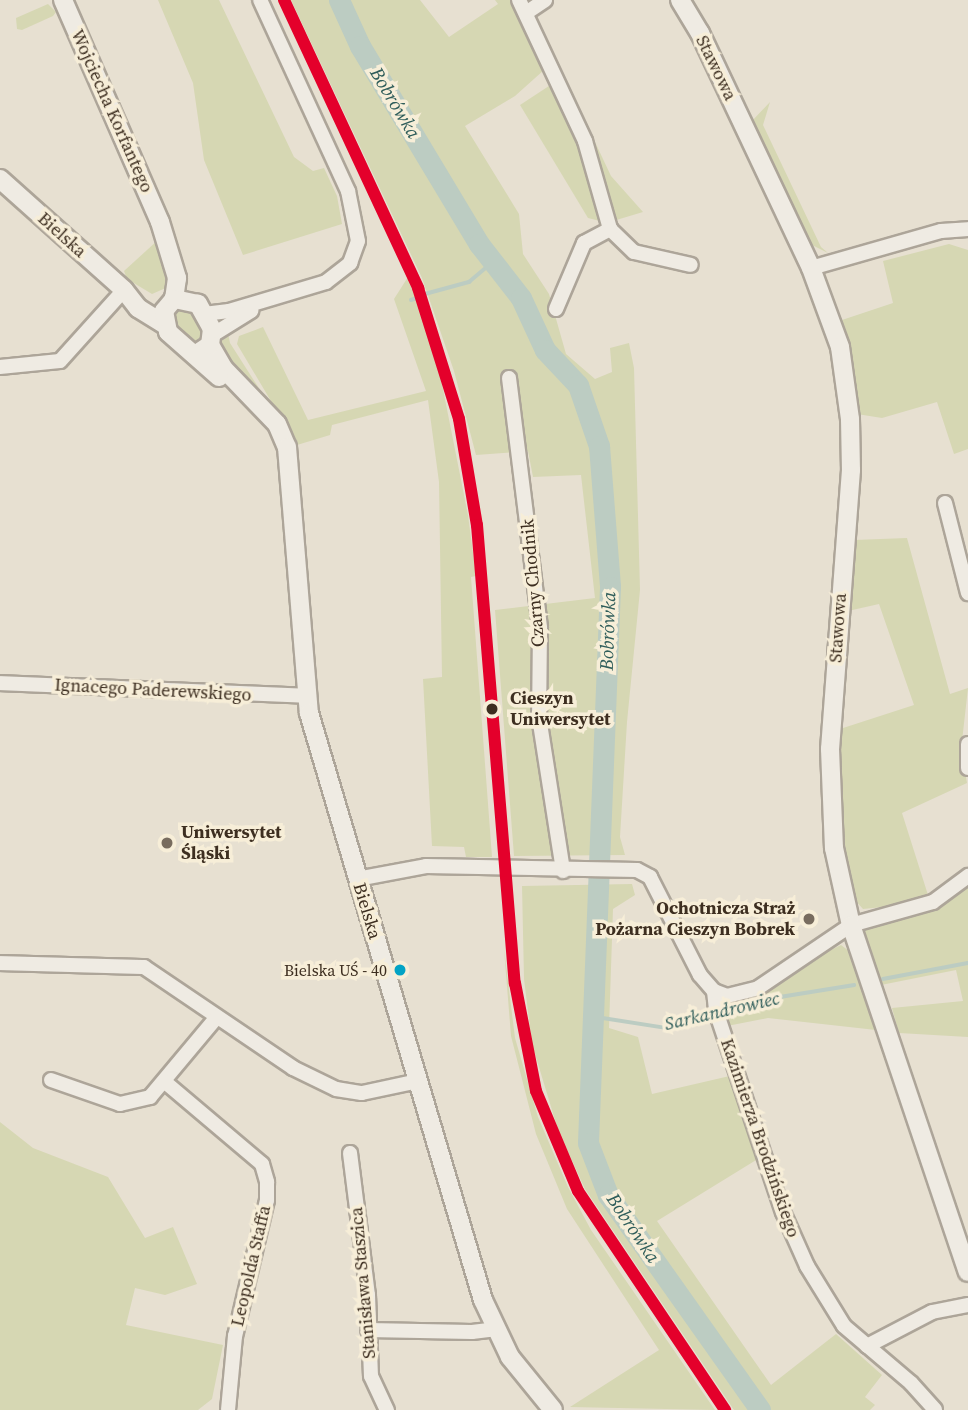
<!DOCTYPE html>
<meta charset="utf-8">
<style>
body{margin:0}
#map{position:relative;width:968px;height:1410px;overflow:hidden;background:#e7e0d1;font-family:"Source Serif 4",serif}
div>[style]{position:absolute}
.green>*{inset:0;background:#d6d7b3}
.stream>*{height:3.5px;margin:-1.75px;padding:0 1.75px;transform-origin:1.75px;border-radius:1.75px;background:#bcccc2}
.river>*{height:21px;margin:-10.5px;padding:0 10.5px;transform-origin:10.5px;border-radius:10.5px;background:#bcccc2}
.roads{filter:drop-shadow(2px 0 #ada599) drop-shadow(-2px 0 #ada599) drop-shadow(0 2px #ada599) drop-shadow(0 -2px #ada599)}
.minor>*{height:14px;margin:-7px;padding:0 7px;transform-origin:7px;border-radius:7px;background:#efebe3}
.tertiary>*{height:18px;margin:-9px;padding:0 9px;transform-origin:9px;border-radius:9px;background:#efebe3}
.rail-1>*{height:12px;margin:-6px;padding:0 6px;transform-origin:6px;border-radius:6px;background:#e4002b}
.dots>*{width:19px;height:19px;translate:-50% -50%;box-sizing:border-box;border:4px solid #f7eed8;border-radius:50%}
span{translate:-50% -50%;white-space:nowrap;text-align:center;line-height:1.15;-webkit-text-stroke:7px #f7eed8;paint-order:stroke}
.bus-label{font-size:16px;color:#3d2e20}
.right{translate:-100% -50%;text-align:right}
.street-label{font-size:18px;color:#3d2e20}
.stop-label{font-size:18px;color:#3d2e20;font-weight:700}
.left{translate:0 -50%;text-align:left}
.poi-label{font-size:18px;color:#3d2e20;font-weight:700}
.water-label{font-size:19px;color:#2f5d5a;font-style:italic}
</style>
<div id="map">
<div class="green">
<div style="clip-path:polygon(158px 0,219px 0,294px 157px,313px 171px,324px 168px,337px 196px,342px 224px,243px 255px,204px 160px,193px 83px)"></div>
<div style="clip-path:polygon(291px 0,420px 0,449px 37px,498px 4px,495px 0,512px 0,544px 70px,515px 96px,465px 126px,519px 214px,523px 254px,549px 294px,566px 354px,595px 379px,612px 372px,610px 348px,629px 343px,634px 368px,640px 590px,627px 722px,620px 837px,625px 855px,514px 856px,495px 610px,595px 598px,581px 475px,533px 477px,528px 451px,476px 455px,454px 371px,422px 278px)"></div>
<div style="clip-path:polygon(48px 4px,56px 12px,53px 16px,22px 30px,17px 29px,16px 18px)"></div>
<div style="clip-path:polygon(537px 19px,611px 176px,643px 212px,613px 221px,536px 24px)"></div>
<div style="clip-path:polygon(552px 84px,583px 151px,604px 222px,588px 218px,520px 105px)"></div>
<div style="clip-path:polygon(770px 102px,763px 125px,821px 247px,828px 253px,810px 244px,752px 121px)"></div>
<div style="clip-path:polygon(158px 240px,169px 273px,168px 287px,152px 294px,127px 279px,124px 271px)"></div>
<div style="clip-path:polygon(949px 244px,968px 250px,968px 449px,954px 454px,937px 402px,882px 418px,857px 414px,852px 356px,842px 320px,893px 303px,883px 261px)"></div>
<div style="clip-path:polygon(408px 277px,438px 364px,468px 515px,476px 576px,471px 577px,492px 857px,466px 857px,464px 847px,432px 846px,423px 679px,442px 677px,439px 482px,428px 400px,332px 425px,330px 435px,297px 445px,237px 344px,239px 336px,263px 327px,308px 420px,426px 391px,394px 299px)"></div>
<div style="clip-path:polygon(190px 308px,204px 331px,204px 338px,195px 346px,190px 346px,175px 326px,173px 314px,179px 307px)"></div>
<div style="clip-path:polygon(227px 329px,230px 343px,278px 418px,235px 376px,219px 343px)"></div>
<div style="clip-path:polygon(907px 538px,950px 694px,968px 688px,961px 750px,967px 783px,902px 813px,928px 895px,893px 906px,863px 909px,854px 899px,839px 820px,840px 729px,914px 705px,879px 604px,848px 611px,854px 540px)"></div>
<div style="clip-path:polygon(632px 884px,635px 895px,613px 909px,609px 1028px,638px 1037px,652px 1094px,734px 1075px,761px 1157px,657px 1221px,771px 1385px,836px 1334px,882px 1375px,865px 1397px,875px 1405px,870px 1410px,734px 1410px,585px 1189px,558px 1130px,532px 1044px,524px 979px,522px 886px)"></div>
<div style="clip-path:polygon(968px 885px,968px 1037px,899px 1033px,892px 1008px,963px 1001px,956px 970px,881px 985px,863px 929px,935px 909px)"></div>
<div style="clip-path:polygon(841px 945px,849px 951px,876px 1030px,768px 1018px,727px 1026px,724px 1003px)"></div>
<div style="clip-path:polygon(504px 949px,515px 1038px,538px 1117px,568px 1187px,591px 1230px,715px 1410px,570px 1407px,659px 1350px,567px 1209px,536px 1134px,511px 1036px)"></div>
<div style="clip-path:polygon(0 1122px,33px 1148px,108px 1177px,145px 1238px,173px 1227px,197px 1284px,165px 1295px,135px 1288px,126px 1325px,223px 1345px,212px 1399px,198px 1410px,0 1410px)"></div>
</div>
<div class="stream">
<div style="left:425px;top:294px;width:46px;rotate:-15.3deg"></div>
<div style="left:469px;top:282px;width:30px;rotate:-40deg"></div>
<div style="left:411px;top:300px;width:6px;rotate:-18deg"></div>
<div style="left:883px;top:979px;width:86px;rotate:-10.7deg"></div>
<div style="left:590px;top:1016px;width:78px;rotate:8.9deg"></div>
<div style="left:667px;top:1028px;width:47px;rotate:-12.3deg"></div>
<div style="left:720px;top:1016px;width:63px;rotate:-17.6deg"></div>
<div style="left:780px;top:997px;width:75px;rotate:-9.2deg"></div>
</div>
<div class="river">
<div style="left:339px;top:0;width:51px;rotate:65.5deg"></div>
<div style="left:360px;top:46px;width:231px;rotate:59deg"></div>
<div style="left:479px;top:244px;width:68px;rotate:52.1deg"></div>
<div style="left:521px;top:298px;width:57px;rotate:65.2deg"></div>
<div style="left:545px;top:350px;width:48px;rotate:46.7deg"></div>
<div style="left:578px;top:385px;width:65px;rotate:71deg"></div>
<div style="left:599px;top:446px;width:141px;rotate:85.5deg"></div>
<div style="left:610px;top:587px;width:556px;rotate:92.27deg"></div>
<div style="left:588px;top:1143px;width:56px;rotate:69deg"></div>
<div style="left:608px;top:1195px;width:263px;rotate:54.7deg"></div>
</div>
<div class="roads">
<div class="minor">
<div style="left:519px;top:0;width:156px;rotate:64.9deg"></div>
<div style="left:585px;top:141px;width:91px;rotate:74.1deg"></div>
<div style="left:610px;top:229px;width:33px;rotate:44deg"></div>
<div style="left:634px;top:252px;width:58px;rotate:12.8deg"></div>
<div style="left:526px;top:13px;width:23px;rotate:-34deg"></div>
<div style="left:811px;top:268px;width:135px;rotate:-15.9deg"></div>
<div style="left:941px;top:231px;width:27px;rotate:-4deg"></div>
<div style="left:556px;top:309px;width:72px;rotate:-67deg"></div>
<div style="left:584px;top:243px;width:30px;rotate:-28deg"></div>
<div style="left:204px;top:314px;width:25px;rotate:-7deg"></div>
<div style="left:229px;top:311px;width:101px;rotate:-16.6deg"></div>
<div style="left:326px;top:282px;width:31px;rotate:-38deg"></div>
<div style="left:350px;top:263px;width:23px;rotate:-70deg"></div>
<div style="left:358px;top:241px;width:51px;rotate:-101.3deg"></div>
<div style="left:348px;top:191px;width:210px;rotate:-114.7deg"></div>
<div style="left:214px;top:334px;width:44px;rotate:-31.9deg"></div>
<div style="left:0;top:367px;width:60px;rotate:-5.7deg"></div>
<div style="left:60px;top:361px;width:96px;rotate:-48deg"></div>
<div style="left:509px;top:378px;width:252px;rotate:82.9deg"></div>
<div style="left:540px;top:628px;width:89px;rotate:90.6deg"></div>
<div style="left:539px;top:717px;width:156px;rotate:81.1deg"></div>
<div style="left:945px;top:503px;width:93px;rotate:75.7deg"></div>
<div style="left:0;top:683px;width:305px;rotate:2.4deg"></div>
<div style="left:968px;top:744px;width:24px;rotate:90deg"></div>
<div style="left:357px;top:879px;width:70px;rotate:-10.7deg"></div>
<div style="left:426px;top:866px;width:211px;rotate:1.1deg"></div>
<div style="left:637px;top:870px;width:15px;rotate:28deg"></div>
<div style="left:650px;top:877px;width:110px;rotate:63deg"></div>
<div style="left:700px;top:975px;width:21px;rotate:49deg"></div>
<div style="left:714px;top:991px;width:20px;rotate:84deg"></div>
<div style="left:716px;top:1011px;width:212px;rotate:71.6deg"></div>
<div style="left:783px;top:1212px;width:59px;rotate:66deg"></div>
<div style="left:807px;top:1266px;width:70px;rotate:58.3deg"></div>
<div style="left:844px;top:1326px;width:88px;rotate:40.4deg"></div>
<div style="left:911px;top:1383px;width:36px;rotate:48deg"></div>
<div style="left:0;top:963px;width:144px;rotate:1.6deg"></div>
<div style="left:144px;top:967px;width:180px;rotate:34.1deg"></div>
<div style="left:293px;top:1068px;width:48px;rotate:26deg"></div>
<div style="left:336px;top:1089px;width:26px;rotate:9deg"></div>
<div style="left:362px;top:1093px;width:57px;rotate:-12.1deg"></div>
<div style="left:714px;top:991px;width:14px;rotate:21deg"></div>
<div style="left:727px;top:996px;width:32px;rotate:-14deg"></div>
<div style="left:758px;top:988px;width:112px;rotate:-34.1deg"></div>
<div style="left:851px;top:925px;width:85px;rotate:-15.7deg"></div>
<div style="left:933px;top:902px;width:44px;rotate:-36.6deg"></div>
<div style="left:51px;top:1080px;width:73px;rotate:19.2deg"></div>
<div style="left:120px;top:1104px;width:31px;rotate:-13deg"></div>
<div style="left:150px;top:1097px;width:104px;rotate:-50.1deg"></div>
<div style="left:165px;top:1082px;width:127px;rotate:40.2deg"></div>
<div style="left:262px;top:1164px;width:19px;rotate:74deg"></div>
<div style="left:267px;top:1182px;width:18px;rotate:90deg"></div>
<div style="left:267px;top:1200px;width:140px;rotate:103.2deg"></div>
<div style="left:235px;top:1336px;width:74px;rotate:95.4deg"></div>
<div style="left:350px;top:1153px;width:143px;rotate:82.8deg"></div>
<div style="left:368px;top:1295px;width:81px;rotate:87.9deg"></div>
<div style="left:371px;top:1376px;width:38px;rotate:65deg"></div>
<div style="left:368px;top:1330px;width:104px;rotate:1.1deg"></div>
<div style="left:472px;top:1332px;width:23px;rotate:-7deg"></div>
<div style="left:867px;top:1346px;width:73px;rotate:-27.6deg"></div>
<div style="left:932px;top:1312px;width:37px;rotate:-11deg"></div>
</div>
<div class="tertiary">
<div style="left:63px;top:0;width:242px;rotate:66.4deg"></div>
<div style="left:160px;top:222px;width:59px;rotate:73.1deg"></div>
<div style="left:177px;top:278px;width:21px;rotate:98deg"></div>
<div style="left:680px;top:0;width:39px;rotate:59deg"></div>
<div style="left:700px;top:33px;width:260px;rotate:64.7deg"></div>
<div style="left:811px;top:268px;width:84px;rotate:69.8deg"></div>
<div style="left:840px;top:347px;width:73px;rotate:82.1deg"></div>
<div style="left:850px;top:419px;width:51px;rotate:88.9deg"></div>
<div style="left:851px;top:470px;width:280px;rotate:94.3deg"></div>
<div style="left:830px;top:749px;width:99px;rotate:87.7deg"></div>
<div style="left:834px;top:848px;width:79px;rotate:77.6deg"></div>
<div style="left:851px;top:925px;width:366px;rotate:71.4deg"></div>
<div style="left:0;top:179px;width:166px;rotate:41.8deg"></div>
<div style="left:124px;top:290px;width:23px;rotate:52deg"></div>
<div style="left:138px;top:308px;width:31px;rotate:32deg"></div>
<div style="left:210px;top:345px;width:28px;rotate:60deg"></div>
<div style="left:224px;top:369px;width:76px;rotate:46.1deg"></div>
<div style="left:277px;top:424px;width:25px;rotate:67deg"></div>
<div style="left:287px;top:447px;width:267px;rotate:85.3deg"></div>
<div style="left:309px;top:713px;width:612px;rotate:73.49deg"></div>
<div style="left:483px;top:1300px;width:63px;rotate:64.7deg"></div>
<div style="left:510px;top:1357px;width:68px;rotate:50.9deg"></div>
<div style="left:195px;top:355px;width:18px;rotate:-34deg"></div>
<div style="left:210px;top:345px;width:16px;rotate:-83deg"></div>
<div style="left:212px;top:329px;width:29px;rotate:-119deg"></div>
<div style="left:198px;top:304px;width:25px;rotate:-168deg"></div>
<div style="left:174px;top:299px;width:16px;rotate:130deg"></div>
<div style="left:164px;top:311px;width:21px;rotate:79deg"></div>
<div style="left:168px;top:332px;width:68px;rotate:41.4deg"></div>
</div>
</div>
<div class="rail-1">
<div style="left:284px;top:0;width:318px;rotate:65deg"></div>
<div style="left:418px;top:288px;width:137px;rotate:72.6deg"></div>
<div style="left:459px;top:419px;width:108px;rotate:80.4deg"></div>
<div style="left:477px;top:525px;width:460px;rotate:85.3deg"></div>
<div style="left:515px;top:983px;width:110px;rotate:79deg"></div>
<div style="left:536px;top:1091px;width:108px;rotate:67.2deg"></div>
<div style="left:578px;top:1191px;width:264px;rotate:56.1deg"></div>
</div>
<div class="dots">
<div style="left:492px;top:709px;background:#3d2e20"></div>
<div style="left:167px;top:843px;background:#786c5e"></div>
<div style="left:809px;top:919px;background:#786c5e"></div>
<div style="left:400px;top:970px;background:#03a3c5"></div>
</div>
<div class="bus-label">
<span class="right" style="left:387px;top:970px">Bielska UŚ - 40</span>
</div>
<div class="street-label">
<span style="left:716px;top:68px;rotate:64deg">Stawowa</span>
<span style="left:112px;top:111px;rotate:66deg">Wojciecha Korfantego</span>
<span style="left:62px;top:235px;rotate:42deg">Bielska</span>
<span style="left:533px;top:583px;rotate:-95deg">Czarny Chodnik</span>
<span style="left:838px;top:628px;rotate:-86deg">Stawowa</span>
<span style="left:153px;top:690px;rotate:3deg">Ignacego Paderewskiego</span>
<span style="left:367px;top:911px;rotate:73deg">Bielska</span>
<span style="left:760px;top:1138px;rotate:71deg">Kazimierza Brodzińskiego</span>
<span style="left:251px;top:1266px;rotate:-77deg">Leopolda Staffa</span>
<span style="left:363px;top:1283px;rotate:-95deg">Stanisława Staszica</span>
</div>
<div class="stop-label">
<span class="left" style="left:510px;top:709px">Cieszyn<br>Uniwersytet</span>
</div>
<div class="poi-label">
<span class="left" style="left:181px;top:843px">Uniwersytet<br>Śląski</span>
<span class="right" style="left:795px;top:919px">Ochotnicza Straż<br>Pożarna Cieszyn Bobrek</span>
</div>
<div class="water-label">
<span style="left:395px;top:103px;rotate:59deg">Bobrówka</span>
<span style="left:608px;top:631px;rotate:-88deg">Bobrówka</span>
<span style="left:722px;top:1011px;rotate:-13deg">Sarkandrowiec</span>
<span style="left:633px;top:1228px;rotate:56deg">Bobrówka</span>
</div>
</div>
